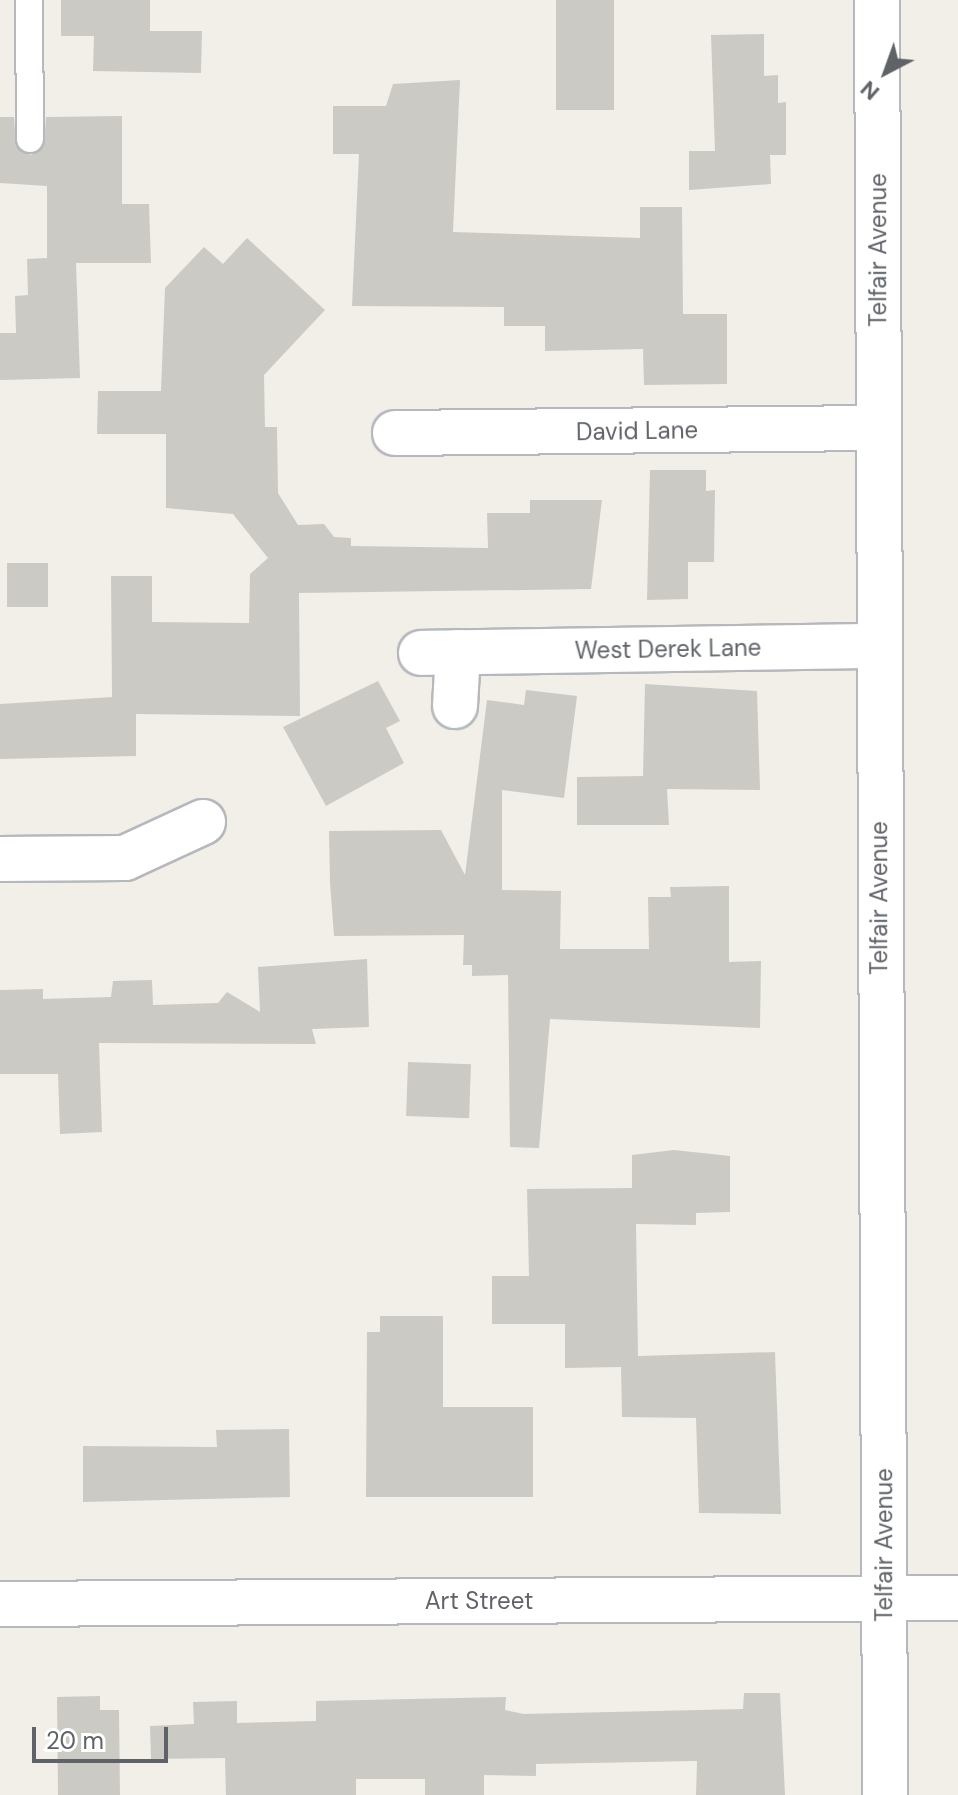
<!DOCTYPE html>
<style>
body{margin:0}
#map{position:relative;width:958px;height:1795px;overflow:hidden;background:#f1efe8;font-family:"DM Sans",sans-serif}
div>[style]{position:absolute}
.building>*{inset:0;background:#cccac5;transform-origin:0 0}
.roads{filter:drop-shadow(2px 0 #b5b8bc) drop-shadow(-2px 0 #b5b8bc) drop-shadow(0 2px #b5b8bc) drop-shadow(0 -2px #b5b8bc)}
.service>*{height:26px;margin:-13px;padding:0 13px;transform-origin:13px;border-radius:13px;background:#fff}
.minor>*{height:44px;margin:-22px;padding:0 22px;transform-origin:22px;border-radius:22px;background:#fff}
span{translate:-50% -50%;white-space:nowrap;text-align:center;line-height:1.15;-webkit-text-stroke:6px #fff;paint-order:stroke}
.street-label{font-size:24px;color:#5f6368}
.north{position:absolute;left:846px;top:32px;width:80px;height:80px;-webkit-text-stroke:6px #fff;paint-order:stroke;rotate:221deg;font-size:22px;font-weight:700;line-height:32px;text-align:center;color:#5f6368}
.north::after{content:'';display:block;margin:auto;width:28px;height:36px;background:#5f6368;clip-path:polygon(50% 0,100% 100%,50% 72%,0 100%)}
.scale{position:absolute;left:32px;top:1727px;width:136px;height:36px;box-sizing:border-box;border:4px solid #5f6368;border-top:0;padding-left:10px;font-size:24px;line-height:28px;white-space:nowrap;color:#5f6368;-webkit-text-stroke:6px #fff;paint-order:stroke}
</style>
<div id="map">
<div class="building">
<div style="clip-path:polygon(61px 0,150px 0,150px 31px,202px 31px,201px 73px,93px 71px,94px 36px,61px 36px)"></div>
<div style="left:556px;top:0;width:58px;height:110px"></div>
<div style="clip-path:polygon(764px 34px,764px 76px,778px 75px,778px 103px,786px 102px,786px 155px,770px 155px,771px 184px,689px 190px,689px 151px,715px 151px,711px 35px)"></div>
<div style="clip-path:polygon(460px 80px,453px 232px,640px 238px,640px 207px,682px 207px,683px 314px,727px 314px,727px 384px,644px 385px,643px 349px,545px 351px,545px 326px,504px 326px,504px 307px,352px 306px,359px 154px,333px 154px,333px 106px,386px 106px,393px 84px)"></div>
<div style="clip-path:polygon(122px 116px,122px 204px,149px 204px,151px 263px,76px 263px,80px 378px,0 380px,0 333px,16px 333px,15px 296px,28px 295px,27px 259px,47px 258px,47px 186px,0 183px,0 117px,14px 117px,16px 146px,31px 155px,44px 146px,46px 117px)"></div>
<div style="clip-path:polygon(247px 238px,325px 310px,264px 375px,265px 427px,277px 427px,278px 493px,298px 525px,324px 524px,334px 537px,351px 538px,351px 546px,488px 548px,487px 513px,530px 513px,530px 500px,602px 500px,591px 589px,299px 593px,300px 716px,136px 714px,136px 756px,0 759px,0 704px,112px 697px,111px 576px,152px 576px,152px 622px,249px 623px,250px 574px,268px 558px,233px 514px,166px 508px,166px 434px,97px 434px,98px 391px,161px 391px,165px 288px,204px 247px,223px 264px)"></div>
<div style="clip-path:polygon(650px 470px,706px 470px,706px 491px,715px 490px,714px 562px,688px 562px,688px 599px,647px 600px)"></div>
<div style="left:48px;top:563px;width:44px;height:41px;rotate:90deg"></div>
<div style="clip-path:polygon(378px 681px,400px 721px,386px 728px,404px 763px,326px 806px,283px 727px)"></div>
<div style="clip-path:polygon(645px 684px,757px 691px,760px 790px,667px 789px,669px 825px,577px 825px,577px 777px,643px 776px)"></div>
<div style="clip-path:polygon(526px 690px,577px 696px,564px 798px,502px 790px,502px 890px,561px 891px,560px 949px,649px 949px,648px 897px,671px 897px,670px 887px,729px 886px,729px 962px,761px 961px,760px 1028px,550px 1019px,539px 1148px,510px 1147px,508px 975px,472px 976px,472px 965px,463px 965px,464px 935px,334px 936px,330px 883px,329px 831px,441px 830px,465px 875px,487px 700px,524px 705px)"></div>
<div style="clip-path:polygon(367px 959px,369px 1027px,312px 1029px,316px 1044px,99px 1043px,102px 1132px,60px 1134px,58px 1074px,0 1074px,0 990px,43px 989px,43px 999px,111px 997px,113px 981px,152px 980px,153px 1005px,218px 1003px,227px 992px,260px 1012px,258px 967px)"></div>
<div style="left:408px;top:1062px;width:63px;height:54px;rotate:2deg"></div>
<div style="clip-path:polygon(674px 1150px,730px 1156px,730px 1212px,696px 1213px,696px 1225px,636px 1224px,638px 1356px,775px 1352px,781px 1514px,699px 1513px,696px 1418px,622px 1417px,621px 1367px,565px 1368px,565px 1324px,492px 1324px,492px 1276px,529px 1276px,527px 1189px,632px 1188px,632px 1155px)"></div>
<div style="clip-path:polygon(380px 1316px,443px 1316px,443px 1407px,533px 1407px,533px 1497px,366px 1497px,367px 1332px,380px 1332px)"></div>
<div style="clip-path:polygon(289px 1429px,290px 1497px,83px 1502px,83px 1446px,217px 1447px,216px 1430px)"></div>
<div style="clip-path:polygon(744px 1693px,780px 1693px,785px 1795px,696px 1795px,697px 1761px,536px 1764px,536px 1776px,484px 1775px,484px 1795px,425px 1795px,425px 1779px,356px 1779px,356px 1795px,226px 1795px,225px 1758px,151px 1759px,150px 1726px,194px 1724px,193px 1702px,237px 1701px,237px 1723px,316px 1721px,316px 1701px,506px 1697px,505px 1710px,524px 1714px,743px 1709px)"></div>
<div style="clip-path:polygon(100px 1696px,100px 1710px,119px 1710px,120px 1795px,58px 1795px,57px 1697px)"></div>
</div>
<div class="roads">
<div class="service">
<div style="left:29px;top:0;width:139px;rotate:89.6deg"></div>
</div>
<div class="minor">
<div style="left:877px;top:0;width:1795px;rotate:89.74deg"></div>
<div style="left:395px;top:433px;width:483px;rotate:-0.6deg"></div>
<div style="left:421px;top:653px;width:456px;rotate:-0.9deg"></div>
<div style="left:455px;top:706px;width:54px;rotate:-86.8deg"></div>
<div style="left:0;top:859px;width:125px;rotate:-0.5deg"></div>
<div style="left:125px;top:858px;width:86px;rotate:-24.8deg"></div>
<div style="left:0;top:1604px;width:958px;rotate:-0.36deg"></div>
</div>
</div>
<div class="street-label">
<span style="left:878px;top:250px;rotate:-90deg">Telfair Avenue</span>
<span style="left:637px;top:431px;rotate:-1deg">David Lane</span>
<span style="left:668px;top:649px;rotate:-1deg">West Derek Lane</span>
<span style="left:879px;top:898px;rotate:-90deg">Telfair Avenue</span>
<span style="left:884px;top:1545px;rotate:-90deg">Telfair Avenue</span>
<span style="left:479px;top:1601px">Art Street</span>
</div>
<div class="north">N</div>
<div class="scale">20 m</div>
</div>
